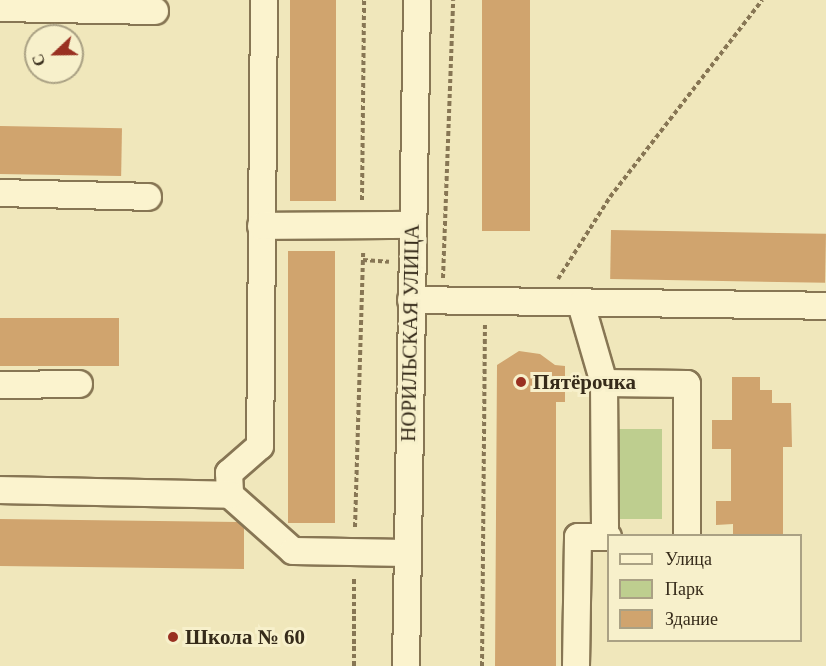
<!DOCTYPE html>
<meta charset="utf-8">
<style>
body{margin:0}
#map{position:relative;width:826px;height:666px;overflow:hidden;background:#f0e7bb;font-family:"Times New Roman",serif}
div>[style]{position:absolute}
.green>*{inset:0;background:#bece8f;transform-origin:0 0}
.building>*{inset:0;background:#d0a46e;transform-origin:0 0}
.path>*{height:4px;margin-top:-2px;transform-origin:0;background:repeating-linear-gradient(90deg,#877654 0 4.5px,transparent 0 7.5px)}
.roads{filter:drop-shadow(2px 0 #877654) drop-shadow(-2px 0 #877654) drop-shadow(0 2px #877654) drop-shadow(0 -2px #877654)}
.minor>*{height:26px;margin:-13px;padding:0 13px;transform-origin:13px;border-radius:13px;background:#fbf3ce}
.dots>*{width:16px;height:16px;translate:-50% -50%;box-sizing:border-box;border:3px solid #f7f0cb;border-radius:50%}
span{translate:-50% -50%;white-space:nowrap;text-align:center;line-height:1.15;-webkit-text-stroke:6px #f7f0cb;paint-order:stroke}
.street-label{font-size:21px;color:#362b1a}
.poi-label{font-size:21px;color:#362b1a;font-weight:700}
.left{translate:0 -50%;text-align:left}
.legend{position:absolute;left:607px;top:534px;width:195px;height:108px;box-sizing:border-box;background:#f7f0cb;border:2px solid #aaa184;margin:0;padding:8px 10px;list-style:none;font-size:18px;color:#362b1a}
.legend li{display:flex;align-items:center;gap:12px;height:30px}
.legend b{width:30px;border:2px solid #aaa184}
.north{position:absolute;left:24px;top:24px;width:60px;height:60px;box-sizing:border-box;background:#f7f0cb;border:2px solid #aaa184;border-radius:50%;rotate:248deg;font-size:16px;font-weight:700;line-height:24px;text-align:center;color:#362b1a}
.north::after{content:'';display:block;margin:auto;width:21px;height:27px;background:#993021;clip-path:polygon(50% 0,100% 100%,50% 72%,0 100%)}
</style>
<div id="map">
<div class="green">
<div style="left:611px;top:429px;width:51px;height:90px"></div>
</div>
<div class="building">
<div style="left:290px;top:0;width:46px;height:201px"></div>
<div style="left:482px;top:0;width:48px;height:231px"></div>
<div style="left:0;top:126px;width:122px;height:48px;rotate:1deg"></div>
<div style="left:611px;top:230px;width:215px;height:49px;rotate:1deg"></div>
<div style="left:288px;top:251px;width:47px;height:272px"></div>
<div style="left:0;top:318px;width:119px;height:48px"></div>
<div style="clip-path:polygon(519px 351px,540px 354px,555px 365px,565px 366px,565px 402px,556px 402px,556px 666px,495px 666px,497px 365px)"></div>
<div style="clip-path:polygon(732px 377px,760px 377px,760px 390px,772px 390px,772px 403px,791px 403px,792px 447px,783px 447px,783px 536px,733px 536px,733px 524px,716px 525px,716px 501px,731px 501px,731px 449px,712px 449px,712px 420px,732px 420px)"></div>
<div style="clip-path:polygon(0 519px,238px 522px,244px 528px,244px 569px,0 566px)"></div>
</div>
<div class="path">
<div style="left:362px;top:200px;width:200px;rotate:-89.4deg"></div>
<div style="left:363px;top:260px;width:26px;rotate:4deg"></div>
<div style="left:443px;top:278px;width:278px;rotate:-87.9deg"></div>
<div style="left:558px;top:279px;width:97px;rotate:-57.6deg"></div>
<div style="left:610px;top:197px;width:249px;rotate:-52.3deg"></div>
<div style="left:355px;top:527px;width:277px;rotate:-88.3deg"></div>
<div style="left:354px;top:666px;width:89px;rotate:-90deg"></div>
<div style="left:482px;top:666px;width:341px;rotate:-89.5deg"></div>
</div>
<div class="roads">
<div class="minor">
<div style="left:264px;top:0;width:446px;rotate:90.5deg"></div>
<div style="left:260px;top:446px;width:41px;rotate:138.9deg"></div>
<div style="left:229px;top:473px;width:22px;rotate:87deg"></div>
<div style="left:230px;top:495px;width:84px;rotate:41.6deg"></div>
<div style="left:293px;top:551px;width:114px;rotate:1deg"></div>
<div style="left:0;top:8px;width:155px;rotate:1.1deg"></div>
<div style="left:0;top:193px;width:148px;rotate:1.5deg"></div>
<div style="left:261px;top:226px;width:151px;rotate:-0.4deg"></div>
<div style="left:411px;top:300px;width:415px;rotate:0.8deg"></div>
<div style="left:581px;top:304px;width:82px;rotate:73.8deg"></div>
<div style="left:604px;top:383px;width:83px;rotate:0.7deg"></div>
<div style="left:687px;top:384px;width:152px;rotate:90deg"></div>
<div style="left:604px;top:383px;width:154px;rotate:89.6deg"></div>
<div style="left:0;top:385px;width:79px;rotate:-0.7deg"></div>
<div style="left:0;top:490px;width:230px;rotate:1.2deg"></div>
<div style="left:406px;top:666px;width:666px;rotate:-89.05deg"></div>
<div style="left:576px;top:666px;width:129px;rotate:-89.1deg"></div>
<div style="left:578px;top:537px;width:30px"></div>
</div>
</div>
<div class="dots">
<div style="left:521px;top:382px;background:#993021"></div>
<div style="left:173px;top:637px;background:#993021"></div>
</div>
<div class="street-label">
<span style="left:410px;top:333px;rotate:-89deg">НОРИЛЬСКАЯ УЛИЦА</span>
</div>
<div class="poi-label">
<span class="left" style="left:533px;top:382px">Пятёрочка</span>
<span class="left" style="left:185px;top:637px">Школа № 60</span>
</div>
<ul class="legend">
<li><b style="height:8px;background:#fbf3ce"></b>Улица</li>
<li><b style="height:16px;background:#bece8f"></b>Парк</li>
<li><b style="height:16px;background:#d0a46e"></b>Здание</li>
</ul>
<div class="north">С</div>
</div>
